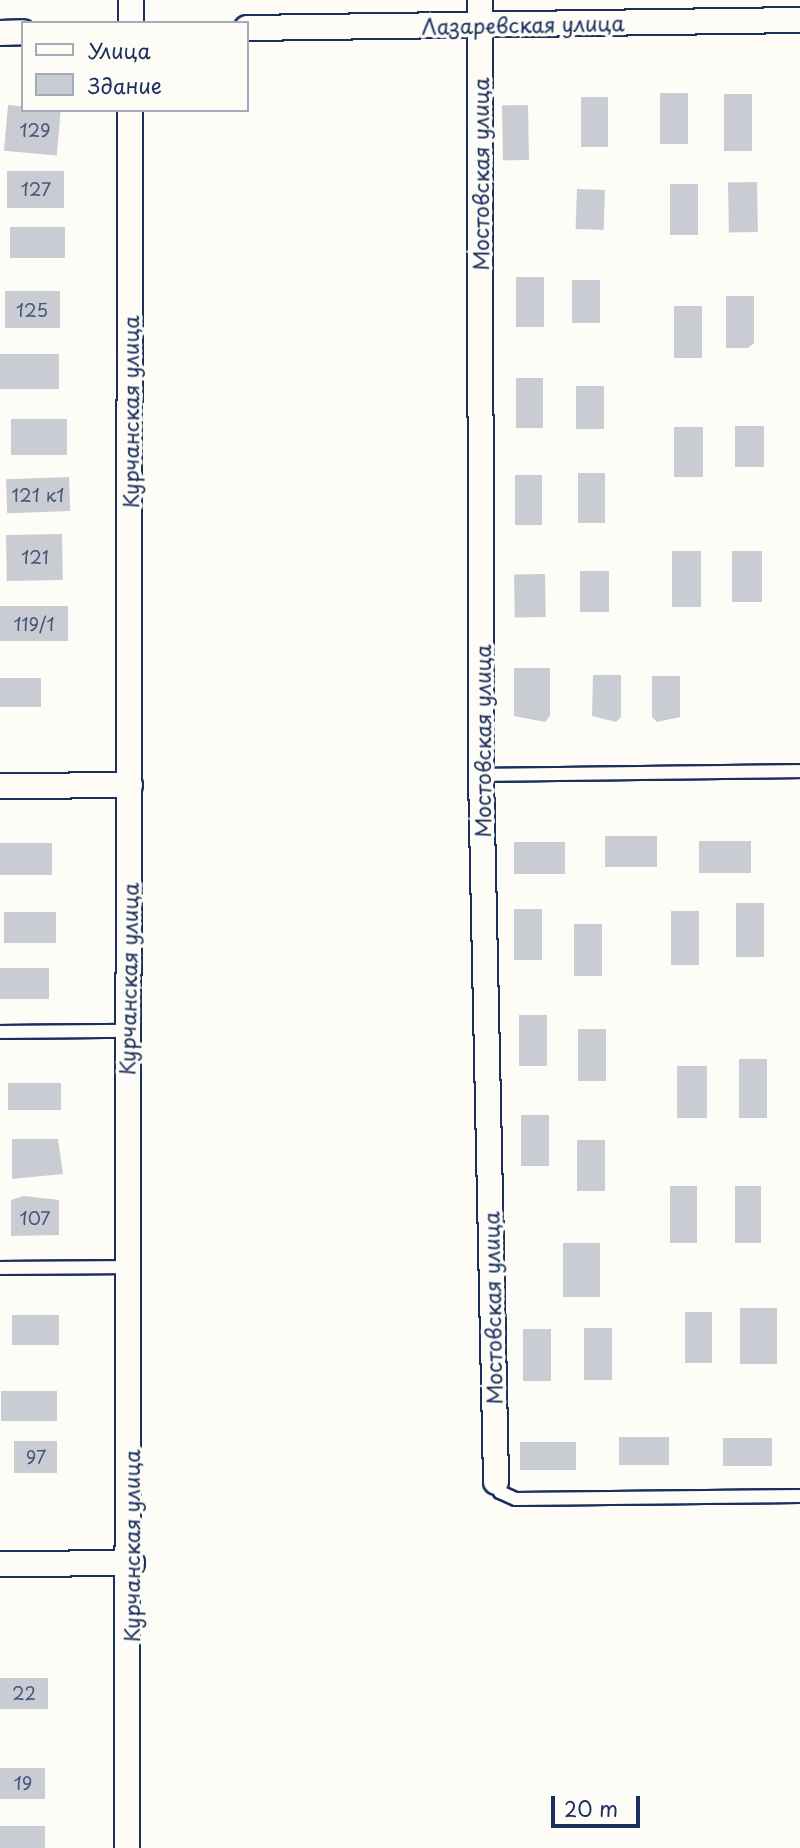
<!DOCTYPE html>
<meta charset="utf-8">
<style>
body{margin:0}
#map{position:relative;width:800px;height:1848px;overflow:hidden;background:#fdfcf7;font-family:"Playpen Sans",sans-serif}
div>[style]{position:absolute}
.building>*{inset:0;background:#c9ccd3;transform-origin:0 0}
.roads{filter:drop-shadow(2px 0 #1b2f5e) drop-shadow(-2px 0 #1b2f5e) drop-shadow(0 2px #1b2f5e) drop-shadow(0 -2px #1b2f5e)}
.lane>*{height:12px;margin:-6px;padding:0 6px;transform-origin:6px;border-radius:6px;background:#fdfcf7}
.street>*{height:24px;margin:-12px;padding:0 12px;transform-origin:12px;border-radius:12px;background:#fdfcf7}
span{translate:-50% -50%;white-space:nowrap;text-align:center;line-height:1.15;-webkit-text-stroke:7px #fdfcf7;paint-order:stroke}
.number-label{font-size:18px;color:#46567b}
.number-label span{-webkit-text-stroke-width:0}
.street-label{font-size:21px;color:#1b2f5e}
.legend{position:absolute;left:21px;top:21px;width:228px;height:91px;box-sizing:border-box;background:#fdfcf7;border:2px solid #a3aaba;margin:0;padding:9px 12px;list-style:none;font-size:21px;color:#1b2f5e}
.legend li{display:flex;align-items:center;gap:14px;height:35px}
.legend b{width:35px;border:2px solid #a3aaba}
.scale{position:absolute;left:551px;top:1796px;width:89px;height:32px;box-sizing:border-box;border:4px solid #1b2f5e;border-top:0;padding-left:9px;font-size:21px;line-height:24px;white-space:nowrap;color:#1b2f5e;-webkit-text-stroke:5px #fdfcf7;paint-order:stroke}
</style>
<div id="map">
<div class="building">
<div style="left:660px;top:93px;width:28px;height:51px"></div>
<div style="left:724px;top:94px;width:28px;height:57px"></div>
<div style="left:581px;top:97px;width:27px;height:50px"></div>
<div style="left:8px;top:105px;width:53px;height:46px;rotate:5deg"></div>
<div style="left:528px;top:105px;width:55px;height:26px;rotate:89deg"></div>
<div style="left:7px;top:171px;width:57px;height:37px"></div>
<div style="left:757px;top:182px;width:50px;height:29px;rotate:89deg"></div>
<div style="left:670px;top:184px;width:28px;height:51px"></div>
<div style="left:577px;top:189px;width:28px;height:40px;rotate:2deg"></div>
<div style="left:65px;top:227px;width:31px;height:55px;rotate:90deg"></div>
<div style="left:544px;top:277px;width:50px;height:28px;rotate:90deg"></div>
<div style="left:572px;top:280px;width:28px;height:43px"></div>
<div style="left:60px;top:291px;width:37px;height:55px;rotate:90deg"></div>
<div style="clip-path:polygon(726px 296px,754px 296px,754px 343px,748px 348px,726px 348px)"></div>
<div style="left:674px;top:306px;width:28px;height:52px"></div>
<div style="left:59px;top:354px;width:35px;height:59px;rotate:90deg"></div>
<div style="left:516px;top:378px;width:27px;height:50px"></div>
<div style="left:576px;top:386px;width:28px;height:43px"></div>
<div style="left:11px;top:419px;width:56px;height:36px"></div>
<div style="left:735px;top:426px;width:29px;height:41px"></div>
<div style="left:674px;top:427px;width:29px;height:50px"></div>
<div style="left:578px;top:473px;width:27px;height:50px"></div>
<div style="left:515px;top:475px;width:27px;height:50px"></div>
<div style="left:69px;top:477px;width:34px;height:63px;rotate:88deg"></div>
<div style="left:62px;top:534px;width:46px;height:56px;rotate:89deg"></div>
<div style="left:672px;top:551px;width:29px;height:56px"></div>
<div style="left:732px;top:551px;width:30px;height:51px"></div>
<div style="left:580px;top:571px;width:29px;height:41px"></div>
<div style="left:545px;top:574px;width:43px;height:31px;rotate:89deg"></div>
<div style="left:68px;top:606px;width:35px;height:68px;rotate:90deg"></div>
<div style="clip-path:polygon(514px 668px,550px 668px,550px 716px,545px 722px,514px 716px)"></div>
<div style="clip-path:polygon(593px 675px,621px 675px,621px 717px,616px 722px,592px 716px)"></div>
<div style="clip-path:polygon(652px 676px,680px 676px,680px 717px,657px 722px,652px 717px)"></div>
<div style="left:0;top:678px;width:41px;height:29px"></div>
<div style="left:605px;top:836px;width:52px;height:31px"></div>
<div style="left:699px;top:841px;width:52px;height:32px"></div>
<div style="left:514px;top:842px;width:51px;height:32px"></div>
<div style="left:0;top:843px;width:52px;height:32px"></div>
<div style="left:736px;top:903px;width:28px;height:54px"></div>
<div style="left:514px;top:909px;width:28px;height:51px"></div>
<div style="left:671px;top:911px;width:28px;height:54px"></div>
<div style="left:4px;top:912px;width:52px;height:31px"></div>
<div style="left:574px;top:924px;width:28px;height:52px"></div>
<div style="left:0;top:968px;width:49px;height:31px"></div>
<div style="left:519px;top:1015px;width:28px;height:51px"></div>
<div style="left:606px;top:1029px;width:52px;height:28px;rotate:90deg"></div>
<div style="left:739px;top:1059px;width:28px;height:59px"></div>
<div style="left:677px;top:1066px;width:30px;height:52px"></div>
<div style="left:8px;top:1083px;width:53px;height:27px"></div>
<div style="left:521px;top:1115px;width:28px;height:51px"></div>
<div style="clip-path:polygon(12px 1139px,58px 1139px,63px 1174px,12px 1179px)"></div>
<div style="left:577px;top:1140px;width:28px;height:51px"></div>
<div style="left:670px;top:1186px;width:27px;height:57px"></div>
<div style="left:735px;top:1186px;width:26px;height:57px"></div>
<div style="clip-path:polygon(24px 1196px,59px 1200px,59px 1235px,11px 1236px,11px 1200px)"></div>
<div style="left:563px;top:1243px;width:37px;height:54px"></div>
<div style="left:740px;top:1308px;width:37px;height:56px"></div>
<div style="left:685px;top:1312px;width:27px;height:51px"></div>
<div style="left:12px;top:1315px;width:47px;height:30px"></div>
<div style="left:584px;top:1328px;width:28px;height:52px"></div>
<div style="left:523px;top:1329px;width:28px;height:52px"></div>
<div style="left:1px;top:1391px;width:56px;height:30px"></div>
<div style="left:669px;top:1437px;width:28px;height:50px;rotate:90deg"></div>
<div style="left:723px;top:1438px;width:49px;height:28px"></div>
<div style="left:57px;top:1441px;width:32px;height:43px;rotate:90deg"></div>
<div style="left:520px;top:1442px;width:56px;height:28px"></div>
<div style="left:0;top:1678px;width:48px;height:31px"></div>
<div style="left:0;top:1768px;width:45px;height:31px"></div>
<div style="left:0;top:1826px;width:45px;height:22px"></div>
</div>
<div class="roads">
<div class="lane">
<div style="left:481px;top:775px;width:319px;rotate:-0.7deg"></div>
<div style="left:0;top:1032px;width:126px;rotate:-0.5deg"></div>
<div style="left:0;top:1268px;width:129px;rotate:-0.4deg"></div>
<div style="left:496px;top:1482px;width:11px;rotate:68deg"></div>
<div style="left:500px;top:1492px;width:17px;rotate:24deg"></div>
<div style="left:516px;top:1499px;width:284px;rotate:-0.6deg"></div>
</div>
<div class="street">
<div style="left:131px;top:0;width:23px;rotate:90deg"></div>
<div style="left:480px;top:0;width:775px;rotate:89.93deg"></div>
<div style="left:481px;top:775px;width:707px;rotate:88.78deg"></div>
<div style="left:247px;top:28px;width:553px;rotate:-0.83deg"></div>
<div style="left:0;top:33px;width:23px;rotate:-2deg"></div>
<div style="left:0;top:786px;width:130px;rotate:-0.4deg"></div>
<div style="left:0;top:1564px;width:132px;rotate:-0.4deg"></div>
<div style="left:127px;top:1848px;width:1738px;rotate:-89.9deg"></div>
</div>
</div>
<div class="number-label">
<span style="left:35px;top:130px">129</span>
<span style="left:36px;top:189px">127</span>
<span style="left:32px;top:310px">125</span>
<span style="left:38px;top:495px">121 к1</span>
<span style="left:35px;top:557px">121</span>
<span style="left:34px;top:624px">119/1</span>
<span style="left:35px;top:1218px">107</span>
<span style="left:36px;top:1457px">97</span>
<span style="left:24px;top:1693px">22</span>
<span style="left:23px;top:1783px">19</span>
</div>
<div class="street-label">
<span style="left:523px;top:24px;rotate:-1deg">Лазаревская улица</span>
<span style="left:480px;top:174px;rotate:-90deg">Мостовская улица</span>
<span style="left:130px;top:412px;rotate:-90deg">Курчанская улица</span>
<span style="left:482px;top:741px;rotate:-90deg">Мостовская улица</span>
<span style="left:128px;top:979px;rotate:-89deg">Курчанская улица</span>
<span style="left:492px;top:1308px;rotate:-91deg">Мостовская улица</span>
<span style="left:131px;top:1546px;rotate:-90deg">Курчанская улица</span>
</div>
<ul class="legend">
<li><b style="height:9px;background:#fdfcf7"></b>Улица</li>
<li><b style="height:19px;background:#c9ccd3"></b>Здание</li>
</ul>
<div class="scale">20 m</div>
</div>
